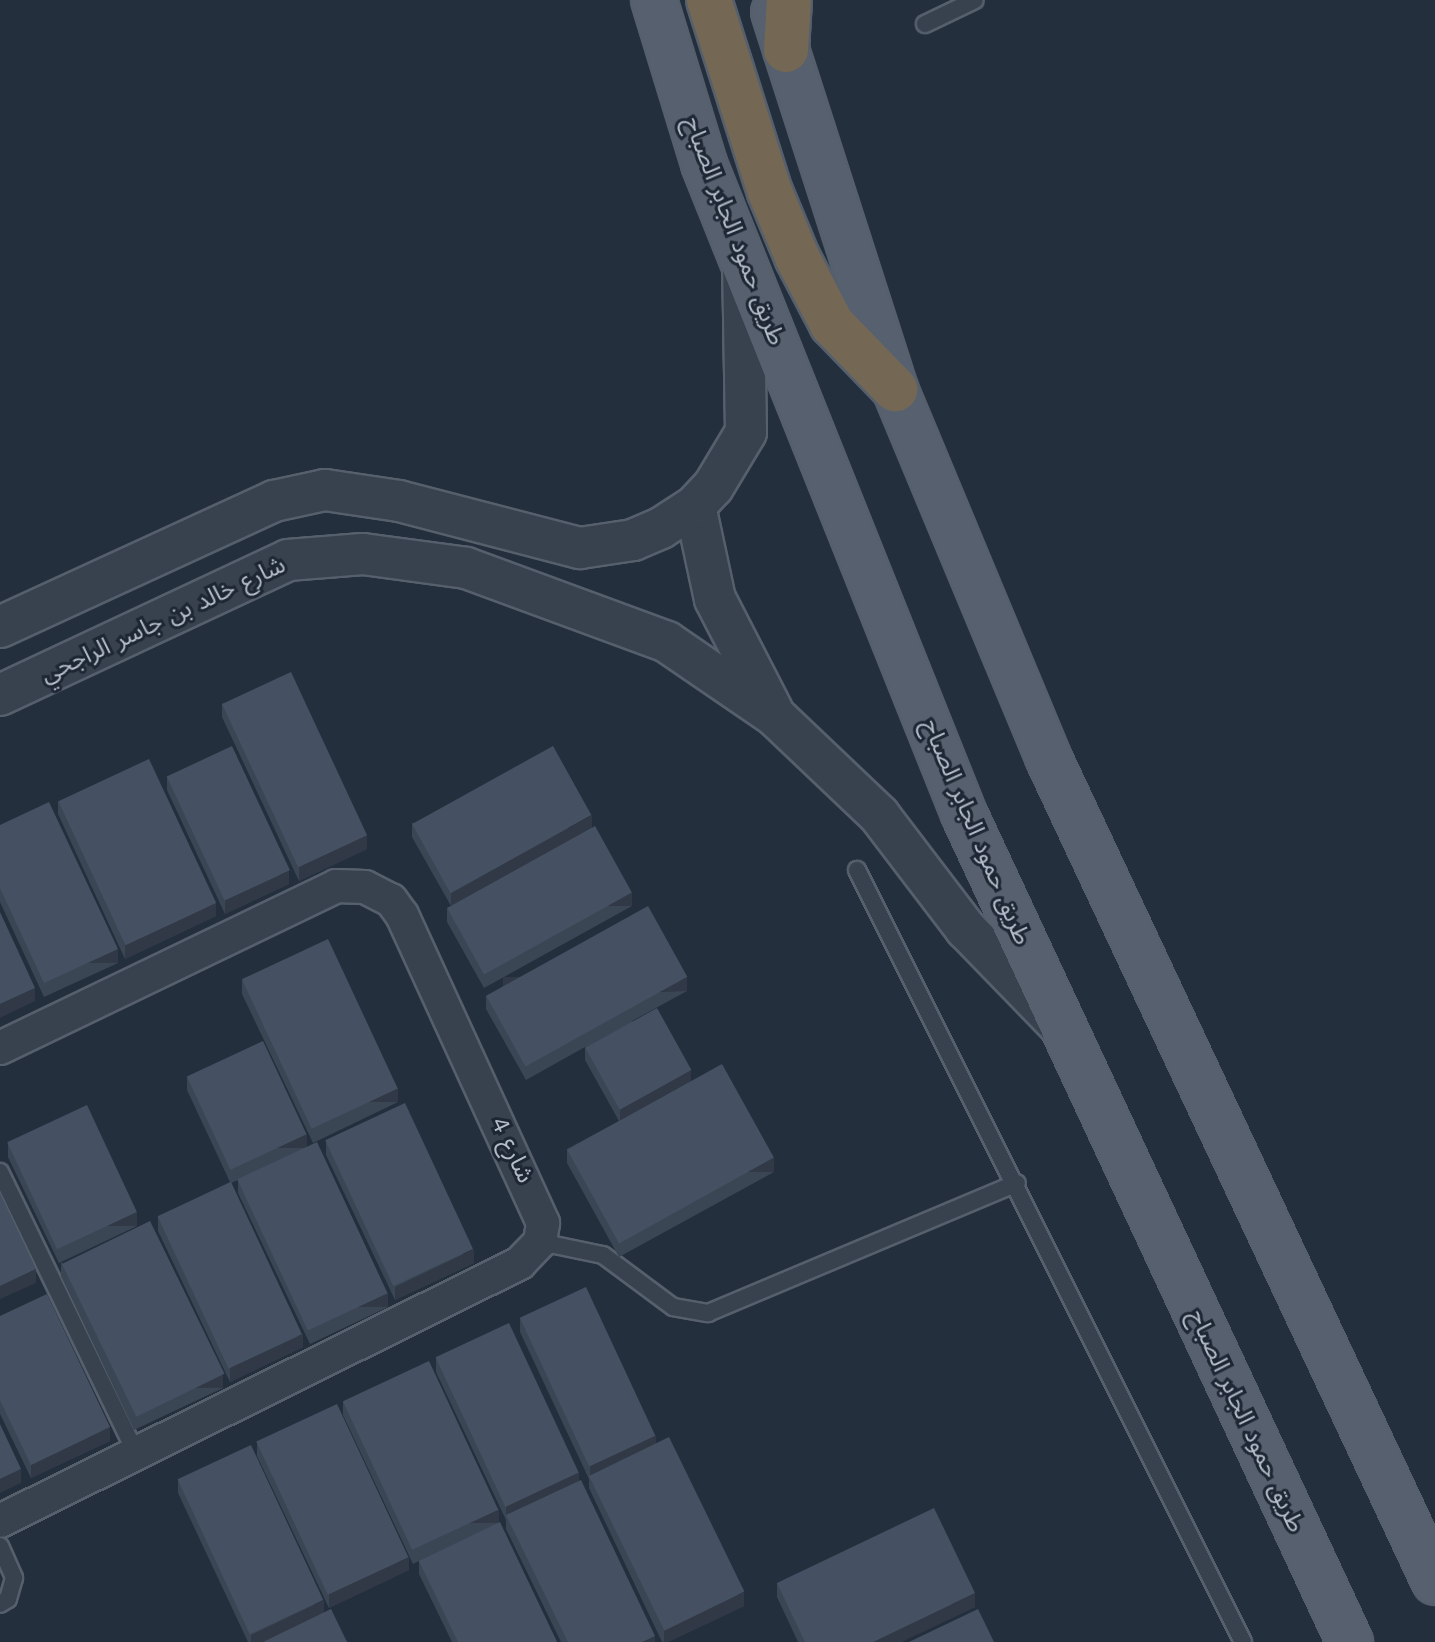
<!DOCTYPE html>
<meta charset="utf-8">
<style>
body{margin:0}
#map{position:relative;width:1435px;height:1642px;overflow:hidden;background:#242f3e;font-family:"Work Sans","Noto Sans Arabic",sans-serif}
div>[style]{position:absolute}
.roads{filter:drop-shadow(2px 0 #565f6c) drop-shadow(-2px 0 #565f6c) drop-shadow(0 2px #565f6c) drop-shadow(0 -2px #565f6c)}
.service>*{height:16px;margin:-8px;padding:0 8px;transform-origin:8px;border-radius:8px;background:#38414e}
.minor>*{height:32px;margin:-16px;padding:0 16px;transform-origin:16px;border-radius:16px;background:#38414e}
.tertiary>*{height:40px;margin:-20px;padding:0 20px;transform-origin:20px;border-radius:20px;background:#38414e}
.primary>*{height:44px;margin:-22px;padding:0 22px;transform-origin:22px;border-radius:22px;background:#56606e}
.motorway>*{height:44px;margin:-22px;padding:0 22px;transform-origin:22px;border-radius:22px;background:#746855}
.wall>*{inset:0;background:#3b4654}
.shaded-wall>*{inset:0;background:#303945;transform-origin:0 0}
.building>*{inset:0;background:#455162;transform-origin:0 0}
span{translate:-50% -50%;white-space:nowrap;text-align:center;line-height:1.15;-webkit-text-stroke:6px #1d2633;paint-order:stroke}
.street-label{font-size:24px;color:#b4bcc9}
</style>
<div id="map">
<div class="roads">
<div class="service">
<div style="left:925px;top:24px;width:55px;rotate:-25.6deg"></div>
<div style="left:857px;top:870px;width:863px;rotate:63.43deg"></div>
<div style="left:0;top:1172px;width:312px;rotate:64.2deg"></div>
<div style="left:540px;top:1242px;width:64px;rotate:11.7deg"></div>
<div style="left:603px;top:1255px;width:87px;rotate:36.6deg"></div>
<div style="left:673px;top:1307px;width:36px;rotate:10deg"></div>
<div style="left:708px;top:1313px;width:335px;rotate:-22.8deg"></div>
<div style="left:0;top:1546px;width:35px;rotate:66deg"></div>
<div style="left:14px;top:1578px;width:22px;rotate:106deg"></div>
<div style="left:8px;top:1599px;width:9px;rotate:148deg"></div>
</div>
<div class="minor">
<div style="left:0;top:1048px;width:373px;rotate:-25.7deg"></div>
<div style="left:336px;top:886px;width:29px;rotate:2deg"></div>
<div style="left:365px;top:887px;width:29px;rotate:27deg"></div>
<div style="left:391px;top:900px;width:19px;rotate:54deg"></div>
<div style="left:402px;top:915px;width:339px;rotate:65.4deg"></div>
<div style="left:543px;top:1223px;width:19px;rotate:99deg"></div>
<div style="left:540px;top:1242px;width:29px;rotate:134deg"></div>
<div style="left:520px;top:1263px;width:580px;rotate:153.61deg"></div>
</div>
<div class="tertiary">
<div style="left:695px;top:506px;width:95px;rotate:77.9deg"></div>
<div style="left:715px;top:599px;width:125px;rotate:62.8deg"></div>
<div style="left:0;top:627px;width:302px;rotate:-24.7deg"></div>
<div style="left:274px;top:501px;width:52px;rotate:-12.2deg"></div>
<div style="left:325px;top:490px;width:75px;rotate:8.5deg"></div>
<div style="left:399px;top:501px;width:187px;rotate:14.6deg"></div>
<div style="left:580px;top:548px;width:54px;rotate:-8.6deg"></div>
<div style="left:633px;top:540px;width:30px;rotate:-23deg"></div>
<div style="left:661px;top:528px;width:40px;rotate:-32.9deg"></div>
<div style="left:695px;top:506px;width:26px;rotate:-47deg"></div>
<div style="left:713px;top:487px;width:64px;rotate:-59deg"></div>
<div style="left:746px;top:432px;width:164px;rotate:-91deg"></div>
<div style="left:0;top:695px;width:318px;rotate:-25.1deg"></div>
<div style="left:288px;top:560px;width:75px;rotate:-4.6deg"></div>
<div style="left:363px;top:554px;width:104px;rotate:7.7deg"></div>
<div style="left:466px;top:568px;width:214px;rotate:20.2deg"></div>
<div style="left:667px;top:642px;width:131px;rotate:34.4deg"></div>
<div style="left:775px;top:716px;width:144px;rotate:43.6deg"></div>
<div style="left:879px;top:815px;width:143px;rotate:52.7deg"></div>
<div style="left:966px;top:929px;width:131px;rotate:45.9deg"></div>
</div>
<div class="primary">
<div style="left:654px;top:0;width:171px;rotate:73deg"></div>
<div style="left:704px;top:164px;width:700px;rotate:68.2deg"></div>
<div style="left:964px;top:814px;width:914px;rotate:65.01deg"></div>
<div style="left:774px;top:12px;width:396px;rotate:72.2deg"></div>
<div style="left:895px;top:389px;width:399px;rotate:67.4deg"></div>
<div style="left:1048px;top:757px;width:911px;rotate:64.87deg"></div>
</div>
<div class="motorway">
<div style="left:709px;top:0;width:201px;rotate:72.4deg"></div>
<div style="left:770px;top:192px;width:70px;rotate:67.4deg"></div>
<div style="left:797px;top:257px;width:76px;rotate:62.4deg"></div>
<div style="left:832px;top:324px;width:91px;rotate:45.9deg"></div>
<div style="left:786px;top:50px;width:50px;rotate:-86.6deg"></div>
</div>
</div>
<div class="wall">
<div style="clip-path:polygon(222px 703px,367px 849px,299px 881px,222px 717px)"></div>
<div style="clip-path:polygon(167px 776px,289px 884px,225px 914px,167px 790px)"></div>
<div style="clip-path:polygon(58px 801px,216px 916px,125px 959px,58px 814px)"></div>
<div style="clip-path:polygon(412px 823px,592px 829px,632px 906px,484px 988px,447px 922px,447px 908px,451px 906px,412px 837px)"></div>
<div style="clip-path:polygon(0 825px,118px 963px,44px 997px,0 902px)"></div>
<div style="clip-path:polygon(242px 980px,398px 1102px,313px 1143px,242px 994px)"></div>
<div style="clip-path:polygon(687px 991px,632px 1021px,691px 1081px,774px 1172px,619px 1257px,567px 1163px,567px 1149px,619px 1121px,585px 1060px,585px 1047px,526px 1080px,486px 1009px,486px 996px)"></div>
<div style="clip-path:polygon(187px 1077px,307px 1147px,388px 1307px,310px 1344px,238px 1193px,238px 1180px,231px 1183px,303px 1347px,230px 1382px,158px 1231px,158px 1217px,230px 1182px,187px 1090px)"></div>
<div style="clip-path:polygon(326px 1141px,474px 1263px,395px 1300px,326px 1155px)"></div>
<div style="clip-path:polygon(8px 1143px,137px 1226px,59px 1263px,8px 1157px)"></div>
<div style="clip-path:polygon(61px 1262px,223px 1388px,134px 1430px,61px 1276px)"></div>
<div style="clip-path:polygon(0 1316px,110px 1441px,31px 1478px,0 1414px)"></div>
<div style="clip-path:polygon(520px 1318px,656px 1443px,744px 1606px,668px 1642px,662px 1642px,589px 1488px,589px 1479px,520px 1332px)"></div>
<div style="clip-path:polygon(436px 1358px,579px 1480px,655px 1642px,561px 1642px,506px 1529px,506px 1520px,436px 1372px)"></div>
<div style="clip-path:polygon(343px 1401px,499px 1522px,557px 1642px,452px 1642px,419px 1574px,419px 1561px,413px 1564px,343px 1415px)"></div>
<div style="clip-path:polygon(257px 1442px,409px 1570px,329px 1608px,257px 1456px)"></div>
<div style="clip-path:polygon(178px 1479px,324px 1613px,347px 1642px,248px 1642px,178px 1493px)"></div>
<div style="clip-path:polygon(777px 1583px,975px 1607px,901px 1642px,798px 1642px,777px 1597px)"></div>
</div>
<div class="shaded-wall">
<div style="clip-path:polygon(592px 815px,592px 829px,451px 906px,451px 893px)"></div>
<div style="clip-path:polygon(367px 835px,367px 849px,299px 881px,299px 867px)"></div>
<div style="clip-path:polygon(289px 871px,289px 884px,225px 914px,225px 900px)"></div>
<div style="left:632px;top:892px;width:14px;height:169px;rotate:90deg"></div>
<div style="clip-path:polygon(216px 903px,216px 916px,125px 959px,125px 945px)"></div>
<div style="left:118px;top:949px;width:14px;height:81px;rotate:90deg"></div>
<div style="left:687px;top:977px;width:14px;height:184px;rotate:90deg"></div>
<div style="clip-path:polygon(35px 988px,35px 1001px,0 1018px,0 1004px)"></div>
<div style="clip-path:polygon(691px 1070px,691px 1083px,620px 1123px,620px 1109px)"></div>
<div style="left:398px;top:1088px;width:14px;height:94px;rotate:90deg"></div>
<div style="left:307px;top:1134px;width:14px;height:84px;rotate:90deg"></div>
<div style="left:774px;top:1158px;width:14px;height:177px;rotate:90deg"></div>
<div style="left:137px;top:1212px;width:14px;height:86px;rotate:90deg"></div>
<div style="clip-path:polygon(474px 1249px,474px 1263px,395px 1300px,395px 1287px)"></div>
<div style="clip-path:polygon(36px 1269px,36px 1283px,0 1299px,0 1286px)"></div>
<div style="left:388px;top:1293px;width:14px;height:86px;rotate:90deg"></div>
<div style="clip-path:polygon(303px 1334px,303px 1347px,230px 1382px,230px 1368px)"></div>
<div style="left:223px;top:1374px;width:14px;height:98px;rotate:90deg"></div>
<div style="clip-path:polygon(110px 1427px,110px 1441px,31px 1478px,31px 1465px)"></div>
<div style="clip-path:polygon(656px 1435px,656px 1449px,590px 1476px,590px 1466px)"></div>
<div style="clip-path:polygon(21px 1469px,21px 1483px,0 1493px,0 1479px)"></div>
<div style="clip-path:polygon(579px 1472px,579px 1486px,506px 1515px,506px 1520px,506px 1507px)"></div>
<div style="left:499px;top:1509px;width:14px;height:95px;rotate:90deg"></div>
<div style="clip-path:polygon(409px 1557px,409px 1570px,329px 1608px,329px 1594px)"></div>
<div style="clip-path:polygon(744px 1592px,744px 1606px,668px 1642px,664px 1642px,664px 1631px)"></div>
<div style="clip-path:polygon(975px 1593px,975px 1607px,901px 1642px,873px 1642px)"></div>
<div style="clip-path:polygon(324px 1600px,324px 1614px,265px 1642px,251px 1642px,251px 1635px)"></div>
<div style="clip-path:polygon(655px 1636px,655px 1642px,642px 1642px)"></div>
</div>
<div class="building">
<div style="left:291px;top:672px;width:180px;height:76px;rotate:65deg"></div>
<div style="left:232px;top:746px;width:137px;height:72px;rotate:65deg"></div>
<div style="left:553px;top:746px;width:79px;height:161px;rotate:61deg"></div>
<div style="left:149px;top:759px;width:159px;height:100px;rotate:65deg"></div>
<div style="clip-path:polygon(49px 802px,118px 949px,44px 983px,0 888px,0 825px)"></div>
<div style="left:595px;top:826px;width:76px;height:169px;rotate:61deg"></div>
<div style="left:648px;top:906px;width:81px;height:185px;rotate:61deg"></div>
<div style="clip-path:polygon(0 912px,35px 988px,0 1004px)"></div>
<div style="left:328px;top:939px;width:165px;height:95px;rotate:65deg"></div>
<div style="left:657px;top:1008px;width:71px;height:82px;rotate:61deg"></div>
<div style="left:263px;top:1041px;width:103px;height:84px;rotate:65deg"></div>
<div style="left:722px;top:1064px;width:107px;height:177px;rotate:61deg"></div>
<div style="left:405px;top:1103px;width:161px;height:88px;rotate:65deg"></div>
<div style="left:87px;top:1105px;width:118px;height:88px;rotate:65deg"></div>
<div style="left:317px;top:1142px;width:167px;height:88px;rotate:65deg"></div>
<div style="left:231px;top:1182px;width:168px;height:81px;rotate:65deg"></div>
<div style="clip-path:polygon(0 1193px,36px 1269px,0 1286px)"></div>
<div style="left:150px;top:1221px;width:170px;height:98px;rotate:64deg"></div>
<div style="left:586px;top:1287px;width:164px;height:73px;rotate:65deg"></div>
<div style="clip-path:polygon(47px 1294px,110px 1427px,31px 1465px,0 1400px,0 1316px)"></div>
<div style="left:509px;top:1323px;width:165px;height:81px;rotate:65deg"></div>
<div style="left:429px;top:1361px;width:164px;height:95px;rotate:65deg"></div>
<div style="left:337px;top:1404px;width:169px;height:89px;rotate:65deg"></div>
<div style="clip-path:polygon(0 1424px,21px 1469px,0 1479px)"></div>
<div style="left:669px;top:1437px;width:172px;height:89px;rotate:64deg"></div>
<div style="left:251px;top:1445px;width:171px;height:81px;rotate:65deg"></div>
<div style="clip-path:polygon(581px 1480px,655px 1636px,642px 1642px,568px 1642px,506px 1515px)"></div>
<div style="clip-path:polygon(934px 1508px,975px 1593px,873px 1642px,805px 1642px,777px 1583px)"></div>
<div style="clip-path:polygon(500px 1522px,557px 1642px,458px 1642px,419px 1561px)"></div>
<div style="clip-path:polygon(331px 1609px,347px 1642px,263px 1642px)"></div>
<div style="clip-path:polygon(978px 1609px,994px 1642px,909px 1642px)"></div>
</div>
<div class="street-label">
<span style="left:734px;top:231px;rotate:69deg">طريق حمود الجابر الصباح</span>
<span style="left:163px;top:620px;rotate:-25deg">شارع خالد بن جاسر الراجحي</span>
<span style="left:976px;top:832px;rotate:67deg">طريق حمود الجابر الصباح</span>
<span style="left:512px;top:1150px;rotate:65deg">شارع 4</span>
<span style="left:1246px;top:1421px;rotate:65deg">طريق حمود الجابر الصباح</span>
</div>
</div>
